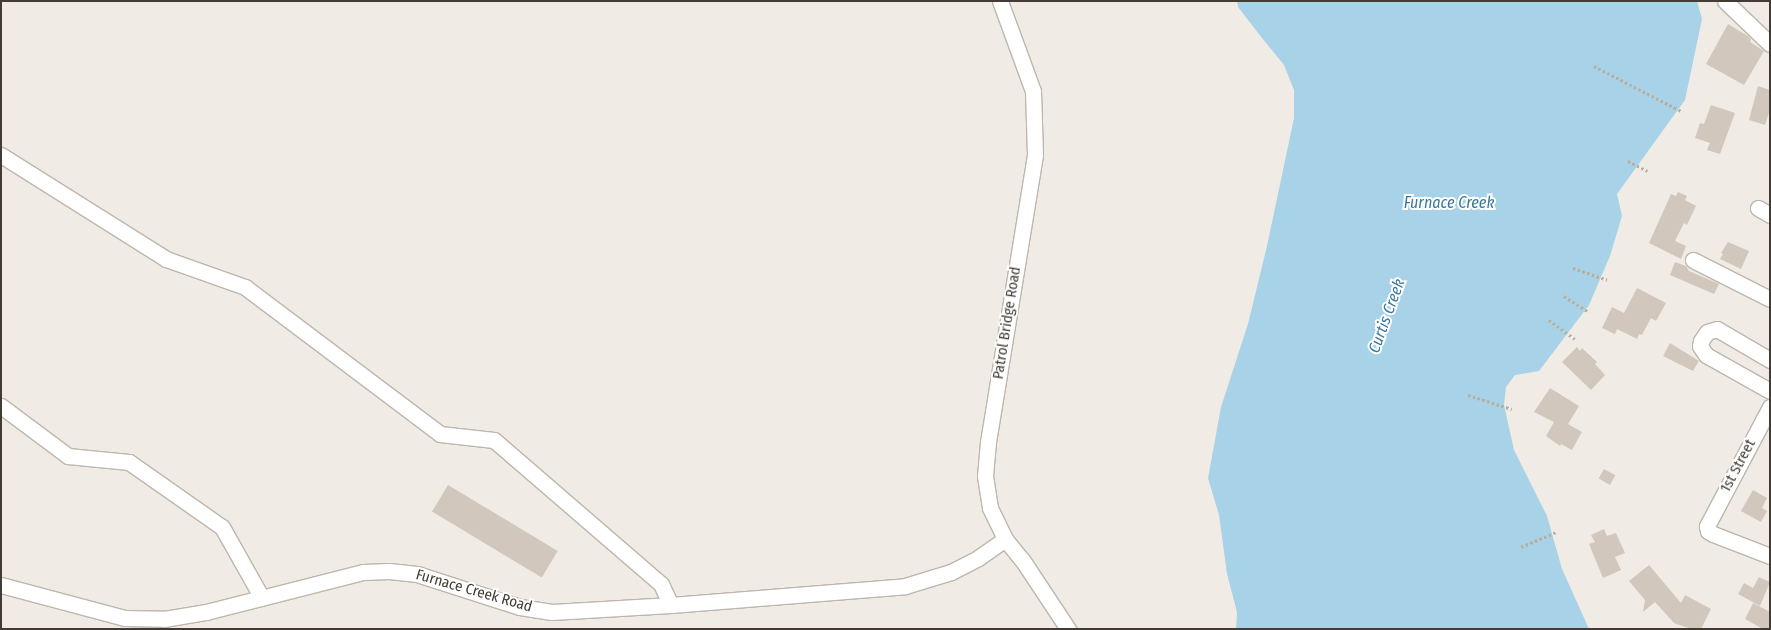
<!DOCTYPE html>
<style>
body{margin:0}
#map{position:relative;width:1771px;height:630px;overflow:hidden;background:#f0ece5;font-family:"Fira Sans Condensed",sans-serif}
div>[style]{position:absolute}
.water>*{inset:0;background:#a7d2e8}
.building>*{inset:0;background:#d1c7bc;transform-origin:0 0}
.path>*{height:2.5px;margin-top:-1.25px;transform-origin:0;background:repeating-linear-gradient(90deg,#bbad9b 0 2.5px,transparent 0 5px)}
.roads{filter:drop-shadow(1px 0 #beb6ac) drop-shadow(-1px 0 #beb6ac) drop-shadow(0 1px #beb6ac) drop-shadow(0 -1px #beb6ac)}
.minor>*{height:15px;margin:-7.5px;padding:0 7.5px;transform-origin:7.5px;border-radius:7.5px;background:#fff}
span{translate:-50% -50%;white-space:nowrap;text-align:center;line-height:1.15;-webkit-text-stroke:4px #fff;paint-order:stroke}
.street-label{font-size:15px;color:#423c35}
.water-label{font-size:16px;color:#38799b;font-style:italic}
.frame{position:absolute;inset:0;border:2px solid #423c35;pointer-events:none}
</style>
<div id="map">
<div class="water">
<div style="clip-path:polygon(1237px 1px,1697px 1px,1702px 19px,1685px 100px,1617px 194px,1622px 216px,1610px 256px,1589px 305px,1539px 371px,1515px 375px,1506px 387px,1504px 405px,1514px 450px,1547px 516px,1562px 569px,1589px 629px,1236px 629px,1237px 612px,1227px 574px,1219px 515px,1208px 478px,1221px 407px,1248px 324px,1267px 246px,1294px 118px,1294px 90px,1284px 65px,1262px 38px,1238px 7px)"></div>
</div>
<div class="building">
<div style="clip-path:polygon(1728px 24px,1748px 36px,1751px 39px,1750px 42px,1764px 51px,1744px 85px,1706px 64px)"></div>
<div style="clip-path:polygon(1758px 86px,1770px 90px,1770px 110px,1765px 125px,1749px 120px)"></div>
<div style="clip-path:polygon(1711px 105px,1735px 113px,1720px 154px,1707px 150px,1710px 143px,1695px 138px,1700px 123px,1704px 124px)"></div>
<div style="clip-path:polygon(1678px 192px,1687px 196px,1685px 200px,1696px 206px,1687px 225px,1684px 223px,1675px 241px,1686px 246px,1681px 259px,1649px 243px,1671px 194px,1676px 196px)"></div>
<div style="clip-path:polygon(1728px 242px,1749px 251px,1741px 269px,1720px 259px,1723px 254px,1721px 253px)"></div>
<div style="clip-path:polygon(1675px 262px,1686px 266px,1689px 271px,1719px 284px,1714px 294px,1670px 275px)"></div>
<div style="clip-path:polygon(1637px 288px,1666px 303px,1656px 321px,1651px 318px,1642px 335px,1639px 334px,1637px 339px,1617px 329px,1615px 334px,1602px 328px,1612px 307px,1624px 313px)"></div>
<div style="clip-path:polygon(1670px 343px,1699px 361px,1693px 371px,1663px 356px)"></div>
<div style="clip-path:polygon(1577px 347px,1580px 351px,1582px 348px,1597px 362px,1595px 364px,1605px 375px,1591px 390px,1562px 362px)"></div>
<div style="clip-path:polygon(1550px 388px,1579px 406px,1568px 424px,1582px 432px,1572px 450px,1561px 444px,1560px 446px,1546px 436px,1554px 422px,1534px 412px)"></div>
<div style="left:1604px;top:469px;width:13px;height:11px;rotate:29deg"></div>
<div style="left:448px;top:485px;width:128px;height:31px;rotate:31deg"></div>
<div style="clip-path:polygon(1753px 490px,1767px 498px,1762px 508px,1767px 511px,1761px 522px,1741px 511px)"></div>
<div style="clip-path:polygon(1604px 529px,1607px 536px,1616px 533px,1625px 553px,1615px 557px,1621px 570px,1603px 578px,1589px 544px,1595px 542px,1591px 535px)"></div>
<div style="clip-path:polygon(1649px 565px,1681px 603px,1685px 595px,1711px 609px,1701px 629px,1691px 629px,1674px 623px,1655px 602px,1643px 612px,1645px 600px,1629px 581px)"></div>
<div style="clip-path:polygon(1759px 577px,1770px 582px,1760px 606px,1738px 594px,1744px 583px,1753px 588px)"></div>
<div style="clip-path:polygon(1753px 603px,1770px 612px,1770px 629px,1763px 629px,1745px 619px)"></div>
</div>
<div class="path">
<div style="left:1594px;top:66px;width:100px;rotate:27.3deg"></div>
<div style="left:1628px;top:161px;width:22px;rotate:27deg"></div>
<div style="left:1573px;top:268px;width:36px;rotate:19deg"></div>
<div style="left:1564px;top:296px;width:30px;rotate:33deg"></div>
<div style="left:1549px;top:320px;width:32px;rotate:36deg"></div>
<div style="left:1468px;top:395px;width:46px;rotate:17.7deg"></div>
<div style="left:1521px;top:547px;width:39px;rotate:-23deg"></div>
</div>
<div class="roads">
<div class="minor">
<div style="left:1000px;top:1px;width:96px;rotate:69.9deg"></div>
<div style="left:1033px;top:91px;width:64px;rotate:88.2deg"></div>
<div style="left:1035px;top:155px;width:291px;rotate:99.3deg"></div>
<div style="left:988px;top:442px;width:34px;rotate:95deg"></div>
<div style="left:985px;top:476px;width:32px;rotate:81deg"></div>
<div style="left:990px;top:508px;width:34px;rotate:64deg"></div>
<div style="left:1005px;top:539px;width:28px;rotate:51deg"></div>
<div style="left:1023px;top:561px;width:82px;rotate:56.5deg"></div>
<div style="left:1725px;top:1px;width:62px;rotate:43.7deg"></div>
<div style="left:1px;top:155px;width:195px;rotate:32.2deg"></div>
<div style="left:166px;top:259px;width:84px;rotate:19.5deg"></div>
<div style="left:245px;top:287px;width:244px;rotate:37deg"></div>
<div style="left:440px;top:434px;width:54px;rotate:6.3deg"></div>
<div style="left:494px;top:440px;width:221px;rotate:40.8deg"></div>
<div style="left:661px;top:584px;width:23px;rotate:65deg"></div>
<div style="left:1758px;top:208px;width:14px;rotate:30deg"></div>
<div style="left:1693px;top:260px;width:86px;rotate:26.9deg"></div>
<div style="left:1770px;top:360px;width:61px;rotate:-149.7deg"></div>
<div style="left:1717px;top:329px;width:10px;rotate:163deg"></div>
<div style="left:1707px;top:332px;width:11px;rotate:124deg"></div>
<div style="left:1701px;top:341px;width:5px;rotate:101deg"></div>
<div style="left:1700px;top:346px;width:11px;rotate:56deg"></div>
<div style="left:1706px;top:355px;width:73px;rotate:29.4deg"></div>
<div style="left:1px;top:406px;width:84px;rotate:36.7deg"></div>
<div style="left:68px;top:456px;width:61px;rotate:5.6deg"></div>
<div style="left:129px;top:462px;width:113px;rotate:35deg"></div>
<div style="left:222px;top:527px;width:81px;rotate:60.6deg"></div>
<div style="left:1770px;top:407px;width:135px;rotate:117.9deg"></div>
<div style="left:1707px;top:526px;width:5px;rotate:79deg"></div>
<div style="left:1708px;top:531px;width:6px;rotate:31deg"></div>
<div style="left:1713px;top:534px;width:61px;rotate:21.1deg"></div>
<div style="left:1px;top:585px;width:128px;rotate:14.9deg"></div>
<div style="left:125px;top:618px;width:39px;rotate:1deg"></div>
<div style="left:164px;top:619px;width:43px;rotate:-9.5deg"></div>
<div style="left:206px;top:612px;width:162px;rotate:-14.3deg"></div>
<div style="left:363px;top:572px;width:26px;rotate:-2deg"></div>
<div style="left:389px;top:571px;width:28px;rotate:6deg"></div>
<div style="left:417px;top:574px;width:108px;rotate:17.8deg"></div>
<div style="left:520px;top:607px;width:32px;rotate:9deg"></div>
<div style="left:552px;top:612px;width:119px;rotate:-3.4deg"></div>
<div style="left:671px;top:605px;width:235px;rotate:-4.6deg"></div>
<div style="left:905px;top:586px;width:48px;rotate:-16.9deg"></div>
<div style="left:951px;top:572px;width:30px;rotate:-27deg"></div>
<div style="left:978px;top:558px;width:33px;rotate:-35deg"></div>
</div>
</div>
<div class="street-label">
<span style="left:1007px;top:323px;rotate:-81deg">Patrol Bridge Road</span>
<span style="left:1738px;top:466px;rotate:-62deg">1st Street</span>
<span style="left:474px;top:591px;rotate:16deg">Furnace Creek Road</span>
</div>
<div class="water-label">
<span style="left:1449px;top:203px">Furnace Creek</span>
<span style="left:1387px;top:316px;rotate:-70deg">Curtis Creek</span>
</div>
<div class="frame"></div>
</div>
